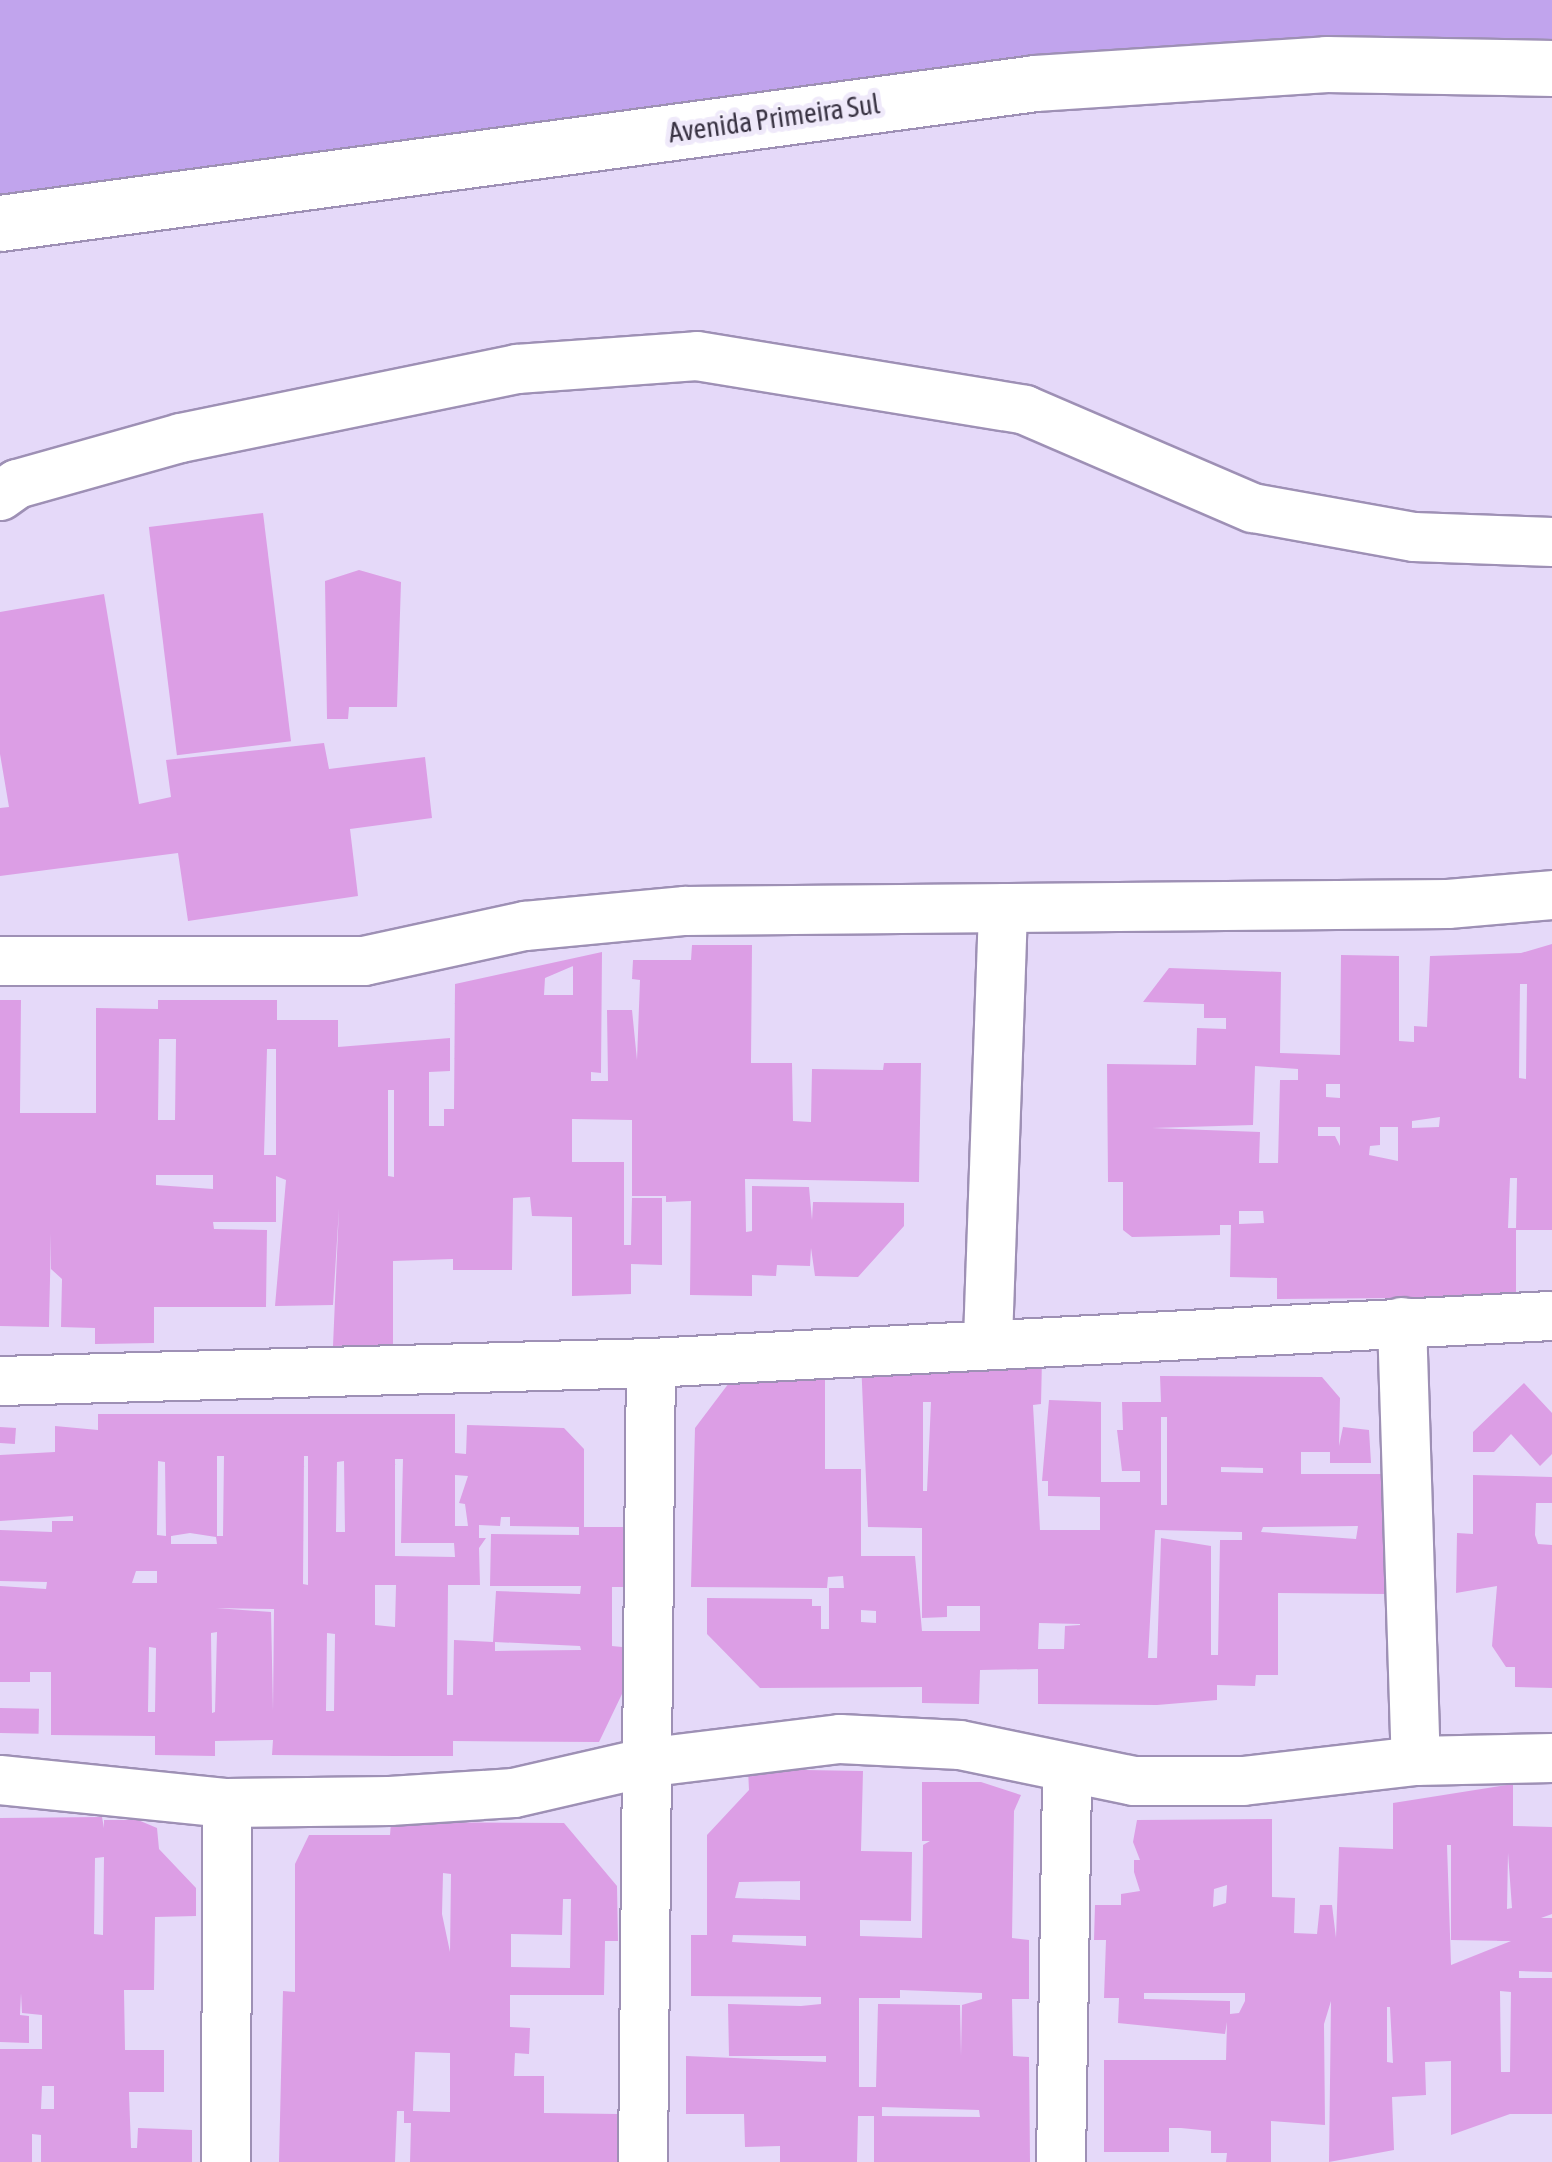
<!DOCTYPE html>
<style>
body{margin:0}
#map{position:relative;width:1552px;height:2162px;overflow:hidden;background:#e5d9f9;font-family:"Asap Condensed",sans-serif}
div>[style]{position:absolute}
.green>*{inset:0;background:#c1a4ed}
.building>*{inset:0;background:#dc9ee5;transform-origin:0 0}
.roads{filter:drop-shadow(2px 0 #9e90b5) drop-shadow(-2px 0 #9e90b5) drop-shadow(0 2px #9e90b5) drop-shadow(0 -2px #9e90b5)}
.minor>*{height:48px;margin:-24px;padding:0 24px;transform-origin:24px;border-radius:24px;background:#fff}
.secondary>*{height:55px;margin:-27.5px;padding:0 27.5px;transform-origin:27.5px;border-radius:27.5px;background:#fff}
span{translate:-50% -50%;white-space:nowrap;text-align:center;line-height:1.15;-webkit-text-stroke:10px #efe9fa;paint-order:stroke}
.street-label{font-size:28px;color:#393343}
</style>
<div id="map">
<div class="green">
<div style="clip-path:polygon(0 0,1552px 0,1552px 47px,0 203px)"></div>
</div>
<div class="building">
<div style="left:263px;top:513px;width:230px;height:115px;rotate:83deg"></div>
<div style="clip-path:polygon(359px 570px,401px 582px,397px 707px,349px 707px,348px 719px,327px 719px,325px 581px)"></div>
<div style="clip-path:polygon(104px 594px,139px 804px,171px 797px,166px 760px,324px 743px,329px 769px,425px 757px,432px 818px,350px 829px,358px 896px,188px 921px,178px 853px,0 876px,0 808px,9px 807px,0 754px,0 612px)"></div>
<div style="clip-path:polygon(evenodd,1552px 944px,1552px 1230px,1516px 1230px,1516px 1297px,1277px 1299px,1277px 1278px,1230px 1277px,1231px 1225px,1220px 1225px,1220px 1235px,1132px 1237px,1123px 1230px,1123px 1182px,1108px 1182px,1107px 1064px,1196px 1065px,1197px 1028px,1226px 1029px,1226px 1018px,1204px 1018px,1204px 1004px,1143px 1002px,1169px 968px,1281px 972px,1280px 1053px,1340px 1055px,1341px 955px,1399px 956px,1399px 1041px,1414px 1042px,1414px 1026px,1427px 1027px,1430px 956px,1521px 953px,1552px 944px,1520px 984px,1527px 984px,1526px 1079px,1519px 1078px,1520px 984px,1552px 944px,1255px 1066px,1298px 1069px,1298px 1080px,1280px 1080px,1278px 1163px,1259px 1163px,1260px 1132px,1152px 1128px,1253px 1125px,1255px 1066px,1552px 944px,1326px 1084px,1340px 1084px,1340px 1098px,1326px 1097px,1326px 1084px,1552px 944px,1440px 1117px,1439px 1127px,1412px 1128px,1412px 1121px,1440px 1117px,1552px 944px,1318px 1127px,1340px 1127px,1340px 1146px,1335px 1136px,1318px 1136px,1318px 1127px,1552px 944px,1380px 1127px,1398px 1127px,1398px 1161px,1369px 1155px,1370px 1146px,1380px 1145px,1380px 1127px,1552px 944px,1510px 1178px,1517px 1178px,1516px 1228px,1508px 1228px,1510px 1178px,1552px 944px,1239px 1211px,1263px 1211px,1264px 1223px,1239px 1224px,1239px 1211px)"></div>
<div style="clip-path:polygon(evenodd,692px 945px,752px 945px,751px 1063px,792px 1063px,793px 1121px,811px 1122px,812px 1069px,883px 1070px,884px 1063px,921px 1063px,919px 1182px,745px 1179px,746px 1232px,752px 1231px,752px 1186px,809px 1187px,812px 1220px,813px 1202px,904px 1203px,904px 1226px,858px 1277px,815px 1276px,811px 1248px,810px 1266px,777px 1265px,776px 1276px,752px 1275px,752px 1296px,690px 1295px,691px 1201px,666px 1202px,666px 1196px,632px 1196px,632px 1120px,572px 1119px,572px 1162px,624px 1162px,624px 1245px,631px 1245px,632px 1198px,662px 1198px,662px 1265px,631px 1264px,631px 1294px,572px 1296px,572px 1217px,532px 1216px,530px 1197px,513px 1198px,512px 1270px,453px 1270px,453px 1259px,393px 1261px,393px 1345px,333px 1346px,339px 1208px,333px 1305px,275px 1306px,286px 1180px,276px 1176px,276px 1222px,213px 1222px,214px 1229px,267px 1230px,266px 1307px,154px 1307px,154px 1343px,95px 1344px,95px 1328px,61px 1327px,62px 1279px,51px 1269px,51px 1233px,49px 1327px,0 1326px,0 1000px,21px 1000px,20px 1113px,96px 1113px,96px 1008px,158px 1009px,158px 1000px,277px 1000px,277px 1020px,338px 1020px,338px 1047px,450px 1038px,450px 1071px,429px 1072px,429px 1126px,444px 1126px,444px 1109px,454px 1109px,455px 984px,602px 952px,601px 1073px,591px 1072px,591px 1081px,608px 1081px,607px 1010px,632px 1010px,637px 1060px,640px 980px,632px 979px,633px 960px,691px 960px,692px 945px,573px 966px,573px 995px,544px 995px,545px 978px,573px 966px,692px 945px,159px 1039px,176px 1039px,175px 1120px,158px 1120px,159px 1039px,692px 945px,267px 1049px,276px 1049px,276px 1155px,264px 1155px,267px 1049px,692px 945px,388px 1090px,394px 1090px,394px 1177px,388px 1176px,388px 1090px,692px 945px,156px 1175px,213px 1175px,213px 1189px,156px 1185px,156px 1175px)"></div>
<div style="clip-path:polygon(evenodd,1042px 1359px,1041px 1404px,1033px 1405px,1040px 1530px,1100px 1530px,1100px 1497px,1048px 1496px,1048px 1481px,1042px 1481px,1049px 1400px,1101px 1402px,1101px 1482px,1140px 1482px,1140px 1471px,1122px 1471px,1117px 1430px,1123px 1430px,1122px 1402px,1161px 1402px,1160px 1376px,1322px 1377px,1340px 1398px,1339px 1446px,1343px 1427px,1369px 1430px,1371px 1463px,1330px 1463px,1330px 1452px,1301px 1452px,1301px 1474px,1386px 1474px,1386px 1594px,1278px 1593px,1278px 1675px,1256px 1675px,1255px 1686px,1217px 1685px,1217px 1700px,1157px 1705px,1038px 1704px,1038px 1669px,980px 1670px,979px 1704px,922px 1703px,922px 1687px,760px 1688px,707px 1634px,707px 1598px,812px 1599px,812px 1606px,821px 1606px,821px 1629px,829px 1629px,829px 1588px,844px 1588px,843px 1576px,828px 1577px,827px 1588px,691px 1587px,695px 1428px,738px 1371px,825px 1372px,825px 1469px,861px 1469px,861px 1556px,915px 1556px,922px 1631px,980px 1631px,980px 1606px,947px 1606px,947px 1617px,922px 1618px,922px 1528px,868px 1527px,861px 1360px,1042px 1359px,923px 1402px,931px 1402px,927px 1491px,923px 1491px,923px 1402px,1042px 1359px,1161px 1417px,1167px 1417px,1167px 1505px,1161px 1505px,1161px 1417px,1042px 1359px,1221px 1467px,1263px 1468px,1263px 1473px,1221px 1472px,1221px 1467px,1042px 1359px,1358px 1526px,1356px 1539px,1261px 1532px,1263px 1527px,1358px 1526px,1042px 1359px,1155px 1530px,1242px 1532px,1242px 1540px,1220px 1540px,1218px 1655px,1211px 1655px,1211px 1546px,1161px 1538px,1157px 1658px,1148px 1658px,1155px 1530px,1042px 1359px,861px 1610px,876px 1611px,876px 1623px,861px 1622px,861px 1610px,1042px 1359px,1039px 1623px,1080px 1624px,1080px 1625px,1065px 1626px,1064px 1649px,1038px 1649px,1039px 1623px)"></div>
<div style="clip-path:polygon(1524px 1383px,1552px 1413px,1552px 1454px,1540px 1466px,1511px 1434px,1494px 1452px,1473px 1452px,1473px 1432px)"></div>
<div style="clip-path:polygon(evenodd,98px 1414px,455px 1414px,455px 1453px,466px 1454px,467px 1425px,564px 1428px,584px 1449px,584px 1527px,626px 1527px,625px 1587px,612px 1587px,612px 1646px,622px 1647px,622px 1694px,599px 1742px,453px 1741px,453px 1756px,395px 1756px,272px 1755px,273px 1740px,215px 1741px,215px 1756px,155px 1755px,155px 1736px,51px 1735px,51px 1672px,30px 1672px,30px 1682px,0 1682px,0 1586px,46px 1589px,47px 1582px,0 1581px,0 1530px,52px 1532px,52px 1521px,73px 1521px,73px 1516px,0 1521px,0 1455px,55px 1452px,55px 1426px,98px 1430px,98px 1414px,217px 1456px,224px 1456px,223px 1536px,217px 1536px,217px 1456px,98px 1414px,304px 1456px,308px 1456px,308px 1585px,303px 1584px,304px 1456px,98px 1414px,395px 1459px,403px 1459px,401px 1543px,454px 1543px,455px 1557px,395px 1556px,395px 1459px,98px 1414px,158px 1461px,165px 1462px,166px 1536px,157px 1535px,158px 1461px,98px 1414px,344px 1461px,345px 1532px,336px 1532px,337px 1462px,344px 1461px,98px 1414px,455px 1475px,468px 1476px,459px 1503px,465px 1504px,468px 1526px,455px 1526px,455px 1475px,98px 1414px,501px 1517px,510px 1517px,510px 1526px,579px 1527px,579px 1535px,491px 1534px,490px 1586px,581px 1586px,580px 1594px,496px 1591px,493px 1642px,454px 1640px,453px 1695px,447px 1695px,448px 1585px,480px 1585px,479px 1548px,486px 1538px,479px 1538px,479px 1525px,500px 1526px,501px 1517px,98px 1414px,190px 1533px,216px 1537px,217px 1544px,171px 1544px,171px 1536px,190px 1533px,98px 1414px,136px 1571px,157px 1571px,157px 1583px,132px 1583px,136px 1571px,98px 1414px,375px 1585px,396px 1585px,395px 1627px,375px 1625px,375px 1585px,98px 1414px,216px 1608px,274px 1609px,273px 1711px,271px 1612px,216px 1608px,98px 1414px,217px 1632px,215px 1712px,212px 1713px,211px 1633px,217px 1632px,98px 1414px,327px 1633px,335px 1634px,334px 1711px,326px 1711px,327px 1633px,98px 1414px,495px 1642px,580px 1646px,581px 1650px,495px 1651px,495px 1642px,98px 1414px,149px 1647px,156px 1648px,155px 1712px,148px 1712px,149px 1647px)"></div>
<div style="left:0;top:1427px;width:16px;height:16px;rotate:4deg"></div>
<div style="clip-path:polygon(1473px 1475px,1552px 1477px,1552px 1503px,1536px 1503px,1535px 1535px,1538px 1544px,1552px 1545px,1552px 1688px,1515px 1687px,1515px 1667px,1506px 1667px,1492px 1646px,1497px 1586px,1456px 1593px,1457px 1533px,1473px 1534px)"></div>
<div style="left:0;top:1708px;width:39px;height:25px;rotate:1deg"></div>
<div style="clip-path:polygon(evenodd,748px 1769px,863px 1771px,861px 1851px,912px 1852px,911px 1921px,860px 1920px,860px 1936px,922px 1938px,923px 1845px,930px 1841px,922px 1841px,922px 1782px,981px 1782px,1021px 1795px,1014px 1811px,1012px 1938px,1029px 1940px,1029px 1999px,1012px 1999px,1013px 2056px,1029px 2057px,1030px 2162px,874px 2162px,874px 2116px,858px 2116px,857px 2162px,780px 2162px,780px 2146px,745px 2147px,744px 2114px,686px 2114px,686px 2056px,826px 2062px,826px 2056px,729px 2056px,728px 2004px,801px 2006px,821px 2004px,821px 1997px,691px 1996px,691px 1935px,707px 1935px,707px 1835px,749px 1790px,748px 1769px,800px 1881px,800px 1900px,735px 1898px,739px 1882px,800px 1881px,748px 1769px,733px 1935px,806px 1936px,806px 1946px,732px 1942px,733px 1935px,748px 1769px,900px 1990px,982px 1993px,982px 1999px,962px 2005px,961px 2056px,960px 2005px,878px 2004px,876px 2087px,859px 2087px,859px 1998px,900px 1998px,900px 1990px,748px 1769px,882px 2107px,979px 2110px,980px 2117px,882px 2116px,882px 2107px)"></div>
<div style="clip-path:polygon(evenodd,1513px 1784px,1513px 1826px,1552px 1827px,1552px 1914px,1541px 1918px,1552px 1918px,1552px 1972px,1519px 1971px,1519px 1978px,1552px 1978px,1552px 2114px,1510px 2114px,1451px 2135px,1451px 2061px,1425px 2062px,1426px 2095px,1392px 2097px,1394px 2150px,1329px 2162px,1331px 2001px,1324px 2024px,1325px 2125px,1271px 2121px,1271px 2162px,1226px 2162px,1227px 2153px,1211px 2153px,1211px 2131px,1181px 2128px,1169px 2128px,1169px 2152px,1104px 2152px,1104px 2060px,1226px 2060px,1227px 2022px,1225px 2034px,1118px 2023px,1119px 1998px,1104px 1998px,1106px 1940px,1094px 1940px,1095px 1905px,1121px 1905px,1121px 1894px,1140px 1891px,1134px 1872px,1134px 1860px,1140px 1860px,1133px 1842px,1137px 1820px,1272px 1819px,1272px 1897px,1295px 1898px,1294px 1933px,1317px 1934px,1320px 1905px,1332px 1905px,1336px 1938px,1339px 1847px,1393px 1849px,1393px 1803px,1513px 1784px,1447px 1845px,1451px 1845px,1451px 1940px,1511px 1941px,1451px 1965px,1447px 1845px,1513px 1784px,1508px 1853px,1512px 1908px,1507px 1909px,1508px 1853px,1513px 1784px,1227px 1885px,1226px 1903px,1213px 1907px,1214px 1889px,1227px 1885px,1513px 1784px,1500px 1991px,1511px 1992px,1510px 2072px,1501px 2072px,1500px 1991px,1513px 1784px,1144px 1993px,1245px 1993px,1245px 2001px,1239px 2013px,1230px 2014px,1230px 2001px,1144px 1999px,1144px 1993px,1513px 1784px,1387px 2007px,1390px 2007px,1393px 2063px,1387px 2062px,1387px 2007px)"></div>
<div style="clip-path:polygon(evenodd,102px 1817px,104px 1828px,104px 1820px,138px 1820px,157px 1828px,159px 1849px,196px 1888px,196px 1916px,155px 1917px,154px 1990px,124px 1990px,125px 2050px,164px 2050px,164px 2092px,129px 2092px,131px 2148px,137px 2148px,138px 2128px,192px 2130px,192px 2162px,41px 2162px,41px 2135px,32px 2134px,32px 2162px,0 2162px,0 2049px,42px 2049px,42px 2015px,22px 2013px,21px 1993px,20px 2015px,29px 2016px,29px 2043px,0 2042px,0 1818px,102px 1817px,104px 1857px,103px 1935px,94px 1934px,95px 1858px,104px 1857px,102px 1817px,42px 2086px,54px 2086px,54px 2109px,41px 2109px,42px 2086px)"></div>
<div style="clip-path:polygon(evenodd,391px 1822px,564px 1823px,617px 1886px,618px 1941px,605px 1941px,604px 1995px,510px 1995px,510px 2027px,530px 2028px,529px 2054px,515px 2053px,514px 2076px,544px 2076px,544px 2113px,618px 2114px,618px 2162px,410px 2162px,411px 2123px,404px 2123px,404px 2111px,397px 2111px,395px 2162px,279px 2162px,283px 1991px,295px 1992px,295px 1864px,309px 1835px,390px 1835px,391px 1822px,443px 1873px,451px 1874px,450px 1952px,442px 1914px,443px 1873px,391px 1822px,563px 1899px,571px 1899px,570px 1968px,511px 1967px,511px 1934px,562px 1935px,563px 1899px,391px 1822px,415px 2052px,450px 2053px,450px 2112px,413px 2111px,415px 2052px)"></div>
</div>
<div class="roads">
<div class="minor">
<div style="left:0;top:496px;width:21px;rotate:-35deg"></div>
<div style="left:17px;top:484px;width:170px;rotate:-15.7deg"></div>
<div style="left:181px;top:438px;width:343px;rotate:-11.6deg"></div>
<div style="left:517px;top:369px;width:180px;rotate:-4.1deg"></div>
<div style="left:697px;top:356px;width:332px;rotate:9.3deg"></div>
<div style="left:1025px;top:410px;width:248px;rotate:23.3deg"></div>
<div style="left:1253px;top:508px;width:164px;rotate:10.2deg"></div>
<div style="left:1414px;top:537px;width:138px;rotate:2.1deg"></div>
<div style="left:0;top:961px;width:364px"></div>
<div style="left:364px;top:961px;width:165px;rotate:-12.3deg"></div>
<div style="left:525px;top:926px;width:161px;rotate:-5.4deg"></div>
<div style="left:685px;top:911px;width:763px;rotate:-0.53deg"></div>
<div style="left:1448px;top:904px;width:104px;rotate:-4.9deg"></div>
<div style="left:1402px;top:1322px;width:439px;rotate:88.2deg"></div>
<div style="left:988px;top:1340px;width:432px;rotate:-88deg"></div>
<div style="left:0;top:1381px;width:651px;rotate:-1.58deg"></div>
<div style="left:651px;top:1363px;width:902px;rotate:-2.99deg"></div>
<div style="left:0;top:1780px;width:228px;rotate:5.8deg"></div>
<div style="left:227px;top:1803px;width:163px;rotate:-0.7deg"></div>
<div style="left:390px;top:1801px;width:124px;rotate:-3.7deg"></div>
<div style="left:514px;top:1793px;width:133px;rotate:-13deg"></div>
<div style="left:644px;top:1763px;width:197px;rotate:-7deg"></div>
<div style="left:840px;top:1739px;width:120px;rotate:2.9deg"></div>
<div style="left:960px;top:1745px;width:178px;rotate:11.7deg"></div>
<div style="left:1134px;top:1781px;width:109px"></div>
<div style="left:1243px;top:1781px;width:174px;rotate:-6.6deg"></div>
<div style="left:1416px;top:1761px;width:136px;rotate:-1.3deg"></div>
<div style="left:226px;top:2162px;width:359px;rotate:-89.8deg"></div>
<div style="left:643px;top:2162px;width:799px;rotate:-89.43deg"></div>
<div style="left:1061px;top:2162px;width:390px;rotate:-89.1deg"></div>
</div>
<div class="secondary">
<div style="left:0;top:223px;width:1044px;rotate:-7.7deg"></div>
<div style="left:1035px;top:83px;width:292px;rotate:-3.7deg"></div>
<div style="left:1326px;top:64px;width:226px;rotate:1deg"></div>
</div>
</div>
<div class="street-label">
<span style="left:774px;top:118px;rotate:-8deg">Avenida Primeira Sul</span>
</div>
</div>
